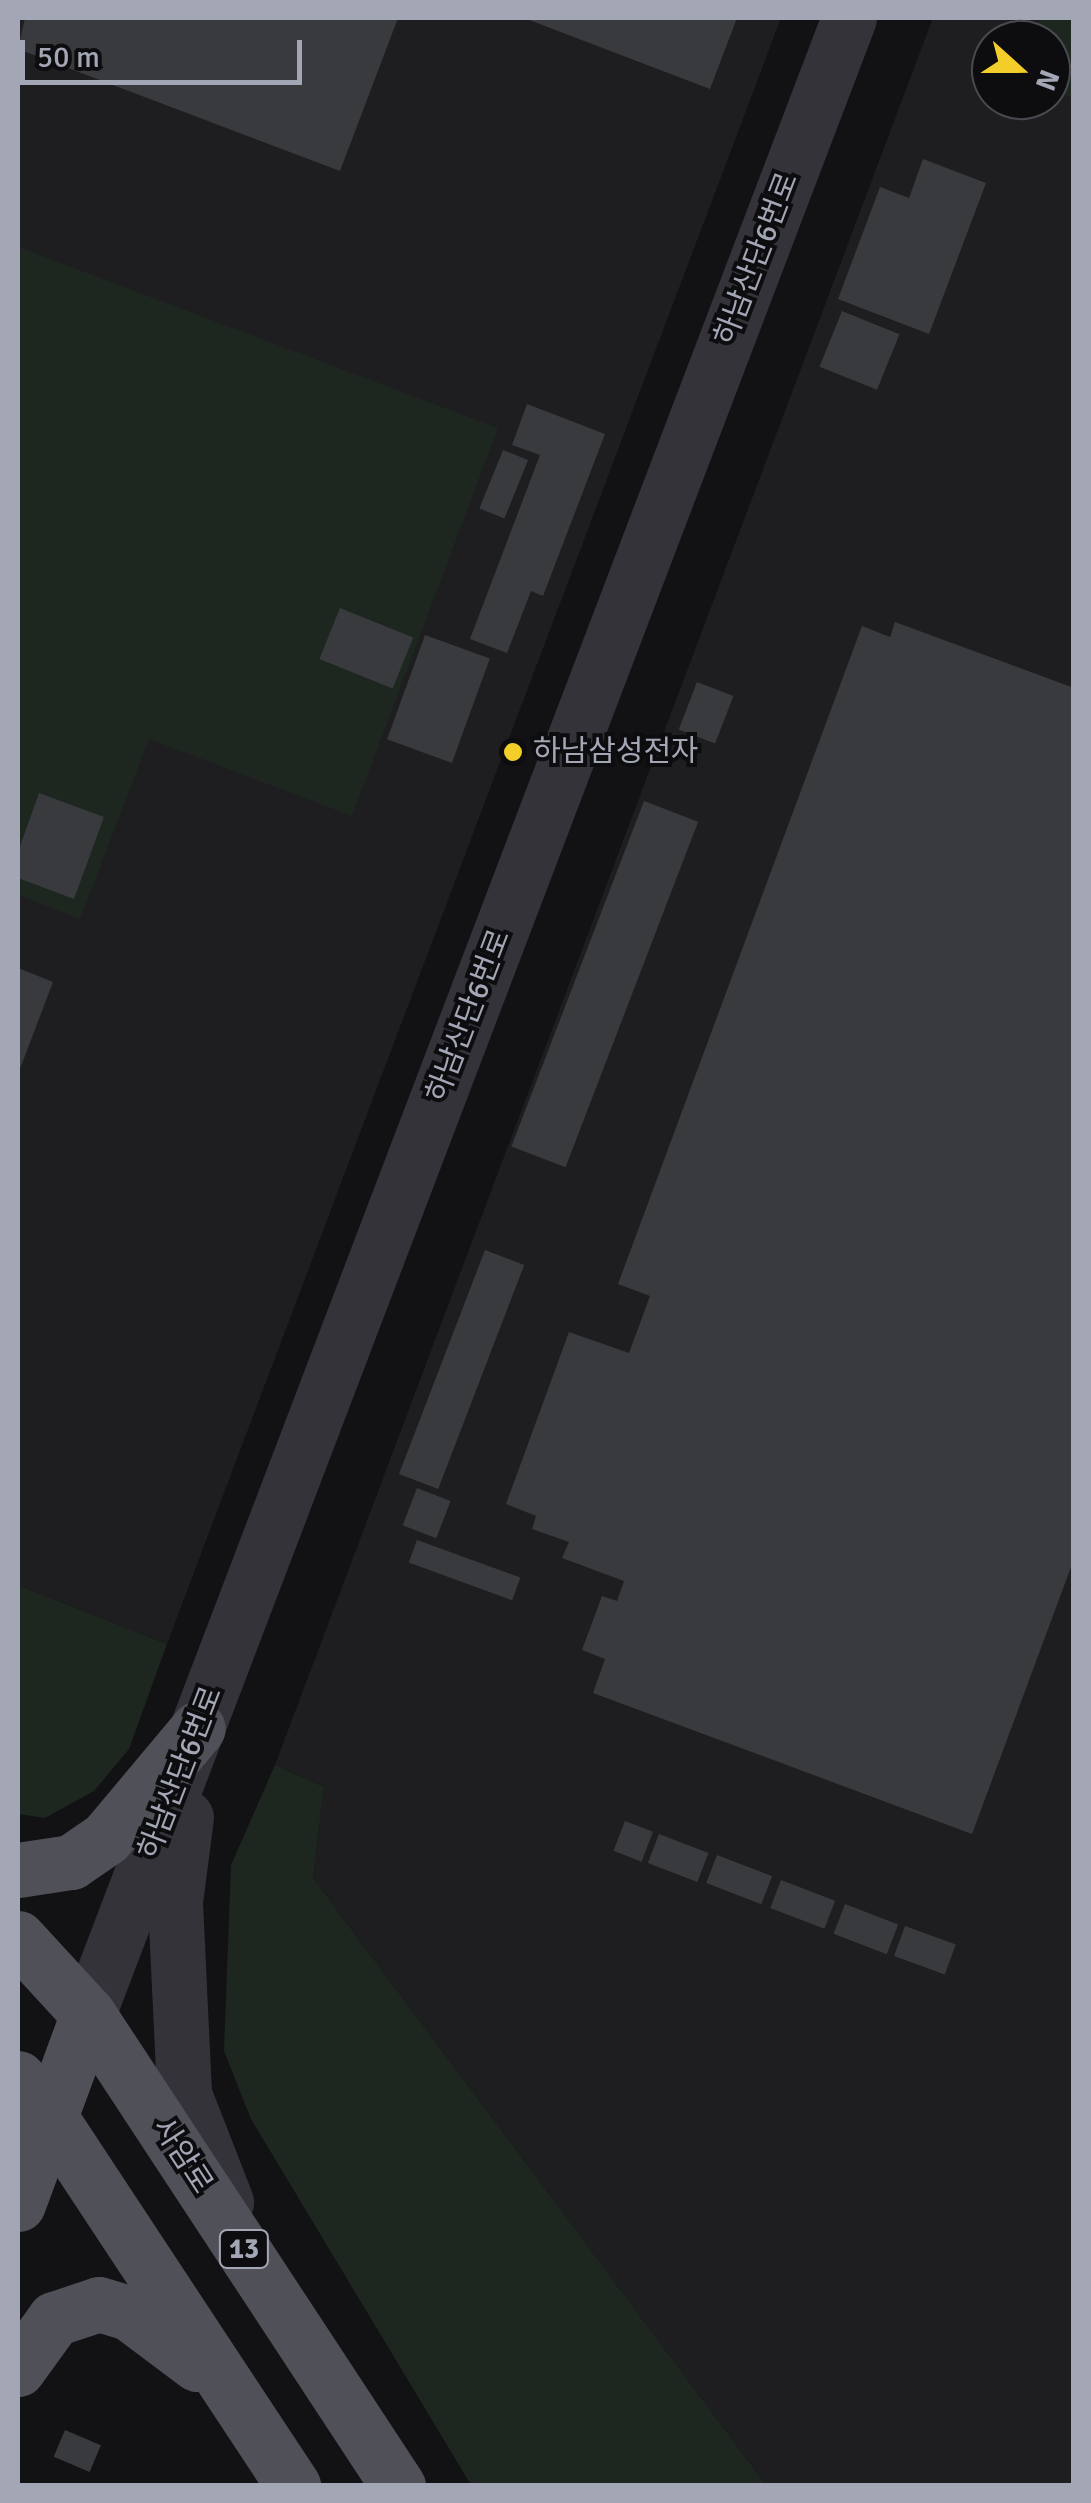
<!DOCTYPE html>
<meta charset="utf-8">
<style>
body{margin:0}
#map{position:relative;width:1091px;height:2503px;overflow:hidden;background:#121214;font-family:Signika,"Noto Sans KR",sans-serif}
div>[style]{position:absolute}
.built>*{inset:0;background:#1e1e21}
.green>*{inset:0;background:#1e2620}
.building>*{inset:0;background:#393a3e;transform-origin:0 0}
.minor>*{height:55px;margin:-27.5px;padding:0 27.5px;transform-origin:27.5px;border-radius:27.5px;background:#333339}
.major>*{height:55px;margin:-27.5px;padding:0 27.5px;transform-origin:27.5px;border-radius:27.5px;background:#4f5058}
.dots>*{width:28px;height:28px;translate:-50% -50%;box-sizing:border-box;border:5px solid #0d0d0f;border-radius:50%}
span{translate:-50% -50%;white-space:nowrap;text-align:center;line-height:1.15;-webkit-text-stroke:8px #0d0d0f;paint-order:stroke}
.shield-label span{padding:2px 8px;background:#0d0d0f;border:2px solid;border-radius:8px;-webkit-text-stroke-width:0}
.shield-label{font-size:28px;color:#a3a6b4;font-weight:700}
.street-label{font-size:30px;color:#a3a6b4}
.poi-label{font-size:30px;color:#a3a6b4}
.left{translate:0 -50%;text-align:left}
.frame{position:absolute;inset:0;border:20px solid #a3a6b4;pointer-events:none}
.north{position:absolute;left:971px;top:20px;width:100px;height:100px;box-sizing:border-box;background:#0d0d0f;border:2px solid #494a51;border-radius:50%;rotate:111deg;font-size:28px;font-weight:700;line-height:40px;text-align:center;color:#a3a6b4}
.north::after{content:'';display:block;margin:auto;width:35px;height:45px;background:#f3ce2a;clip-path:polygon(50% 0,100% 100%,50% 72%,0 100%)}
.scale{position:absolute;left:20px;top:40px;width:282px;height:45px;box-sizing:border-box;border:5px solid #a3a6b4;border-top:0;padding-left:12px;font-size:30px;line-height:35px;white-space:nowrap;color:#a3a6b4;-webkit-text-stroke:8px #0d0d0f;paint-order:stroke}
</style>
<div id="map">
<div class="built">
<div style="clip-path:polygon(18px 18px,781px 18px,167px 1644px,18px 1585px)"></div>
<div style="clip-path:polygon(evenodd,933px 18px,1073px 18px,1073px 2485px,766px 2485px,313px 1878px,324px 1787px,275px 1765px,933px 18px,991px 40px,1051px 40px,1051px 100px,991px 100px,991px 40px)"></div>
</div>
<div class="green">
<div style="clip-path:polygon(1040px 18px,1073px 18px,1073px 98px,1051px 89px,1051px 40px,1031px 40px)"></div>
<div style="clip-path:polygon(18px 247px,498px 428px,352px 816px,149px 739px,80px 919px,18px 895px)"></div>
<div style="clip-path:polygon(18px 1585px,167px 1644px,129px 1749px,94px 1791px,45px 1818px,18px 1814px)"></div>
<div style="clip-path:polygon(275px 1765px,324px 1787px,313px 1878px,766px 2485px,471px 2485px,251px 2119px,224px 2051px,231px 1865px)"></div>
</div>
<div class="building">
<div style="clip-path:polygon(25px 18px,398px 18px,340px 171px,18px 49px)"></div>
<div style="clip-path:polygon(524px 18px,737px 18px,710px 89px)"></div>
<div style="clip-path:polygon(923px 159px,986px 183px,929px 334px,838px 299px,880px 187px,909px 198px)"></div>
<div style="left:842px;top:311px;width:62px;height:60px;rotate:22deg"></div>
<div style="clip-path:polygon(527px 404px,605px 434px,543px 596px,531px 591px,507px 653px,470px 639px,540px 455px,512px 445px)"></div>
<div style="left:503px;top:450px;width:27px;height:63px;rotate:22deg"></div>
<div style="left:340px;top:608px;width:79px;height:55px;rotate:22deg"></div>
<div style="clip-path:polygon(895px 622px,1074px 688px,1074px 1559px,972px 1834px,593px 1693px,605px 1659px,582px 1650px,602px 1596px,617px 1601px,624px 1581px,562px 1558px,569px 1542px,532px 1529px,536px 1516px,506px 1504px,569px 1332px,629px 1353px,650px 1296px,618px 1284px,862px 626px,890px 637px)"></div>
<div style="left:425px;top:635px;width:69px;height:111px;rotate:20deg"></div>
<div style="left:697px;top:682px;width:39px;height:51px;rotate:21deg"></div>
<div style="clip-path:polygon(39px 793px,104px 817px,74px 899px,18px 878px,18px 852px)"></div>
<div style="left:644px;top:801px;width:58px;height:370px;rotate:21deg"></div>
<div style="clip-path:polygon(18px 968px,53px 982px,18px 1074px)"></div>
<div style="left:485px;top:1250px;width:42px;height:240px;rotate:21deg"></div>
<div style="left:417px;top:1488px;width:36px;height:40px;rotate:21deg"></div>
<div style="left:417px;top:1540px;width:110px;height:24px;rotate:20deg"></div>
<div style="left:625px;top:1821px;width:30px;height:32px;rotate:21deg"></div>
<div style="left:659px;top:1834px;width:53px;height:31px;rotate:21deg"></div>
<div style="left:717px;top:1855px;width:59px;height:30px;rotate:21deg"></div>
<div style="left:781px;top:1880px;width:58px;height:30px;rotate:21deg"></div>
<div style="left:845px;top:1904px;width:57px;height:32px;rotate:21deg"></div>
<div style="left:905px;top:1926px;width:54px;height:32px;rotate:20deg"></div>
<div style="left:65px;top:2430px;width:39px;height:29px;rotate:23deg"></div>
</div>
<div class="minor">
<div style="left:186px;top:1817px;width:86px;rotate:97.4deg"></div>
<div style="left:175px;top:1902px;width:192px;rotate:87.3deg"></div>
<div style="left:184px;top:2094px;width:116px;rotate:68.7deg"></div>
<div style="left:88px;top:2014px;width:2136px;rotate:-69.13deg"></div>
</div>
<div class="major">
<div style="left:18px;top:1870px;width:54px;rotate:-8.6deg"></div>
<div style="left:71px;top:1862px;width:42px;rotate:-34.4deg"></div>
<div style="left:106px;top:1838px;width:143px;rotate:-50.1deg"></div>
<div style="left:18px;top:1938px;width:103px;rotate:47.4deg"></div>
<div style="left:88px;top:2014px;width:565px;rotate:56.7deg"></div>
<div style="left:18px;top:2078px;width:50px;rotate:50.6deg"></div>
<div style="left:50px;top:2117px;width:442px;rotate:56.6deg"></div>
<div style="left:18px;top:2204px;width:202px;rotate:-69.8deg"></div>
<div style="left:18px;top:2369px;width:62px;rotate:-54.2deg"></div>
<div style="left:54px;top:2319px;width:47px;rotate:-18.4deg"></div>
<div style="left:99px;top:2304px;width:31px;rotate:17deg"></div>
<div style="left:129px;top:2313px;width:85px;rotate:36.9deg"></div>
</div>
<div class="dots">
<div style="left:513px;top:752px;background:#f3ce2a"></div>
</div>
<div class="shield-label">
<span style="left:244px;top:2249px">13</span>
</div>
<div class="street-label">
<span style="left:757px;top:259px;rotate:-69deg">하남산단6번로</span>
<span style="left:469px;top:1016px;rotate:-69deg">하남산단6번로</span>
<span style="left:181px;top:1773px;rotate:-69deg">하남산단6번로</span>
<span style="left:182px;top:2156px;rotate:57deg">사암로</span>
</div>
<div class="poi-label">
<span class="left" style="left:533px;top:752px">하남삼성전자</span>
</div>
<div class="frame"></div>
<div class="north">N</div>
<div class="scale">50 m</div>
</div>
